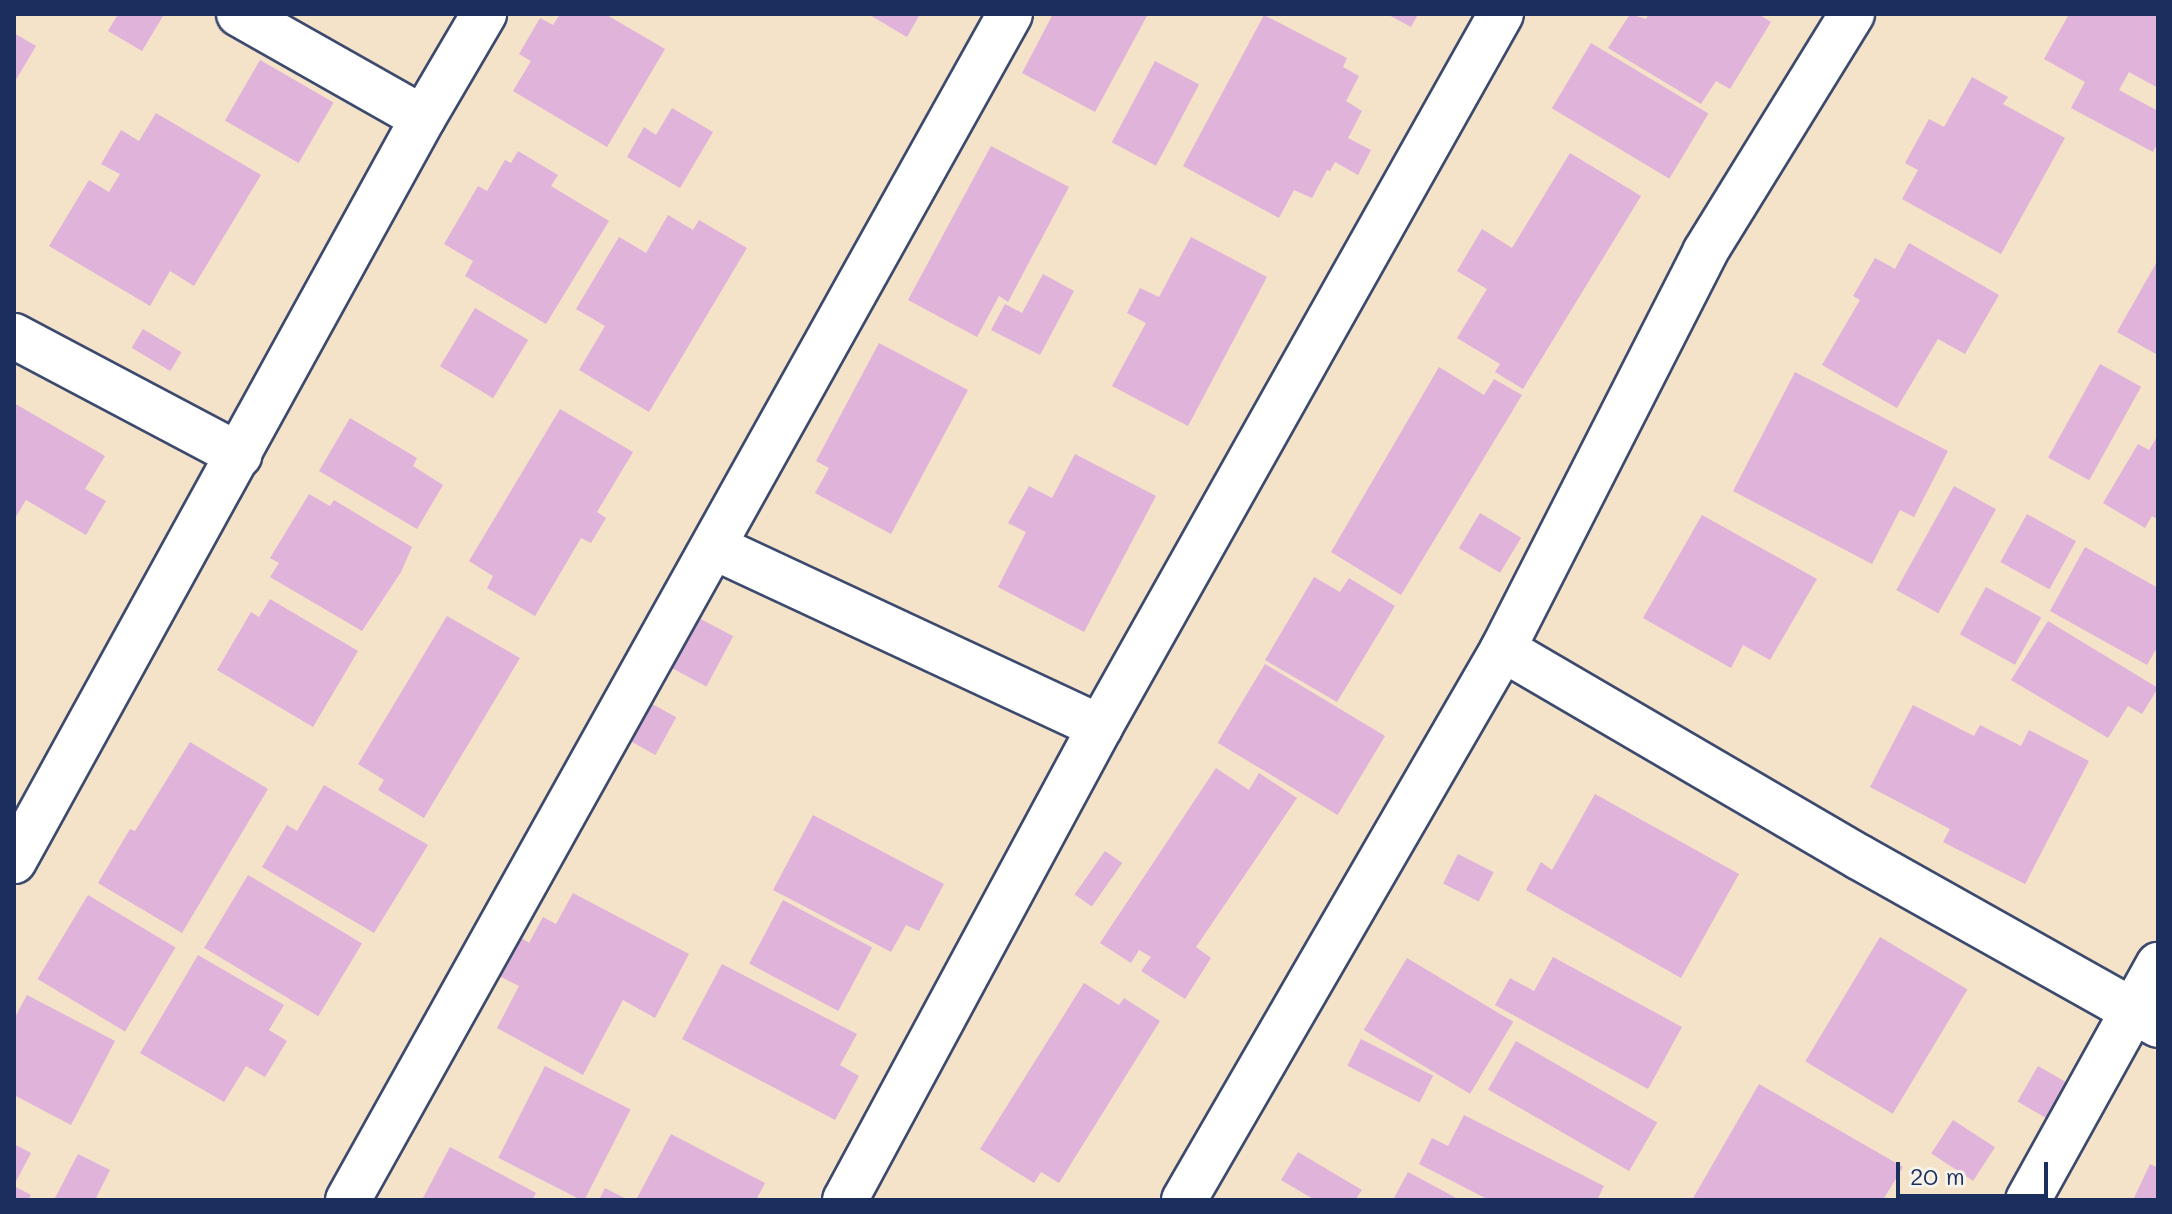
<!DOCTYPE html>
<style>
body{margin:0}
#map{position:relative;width:2172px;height:1214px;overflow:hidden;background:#f4e2c9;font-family:Mali,sans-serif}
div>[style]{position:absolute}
.building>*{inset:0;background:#e0b3da;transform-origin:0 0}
.roads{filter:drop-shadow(2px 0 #3c4a6e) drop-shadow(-2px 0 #3c4a6e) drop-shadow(0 2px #3c4a6e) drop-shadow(0 -2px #3c4a6e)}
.minor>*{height:44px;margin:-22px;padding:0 22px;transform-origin:22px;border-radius:22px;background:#fff}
span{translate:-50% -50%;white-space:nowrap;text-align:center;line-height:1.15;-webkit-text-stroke:6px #f7f3e8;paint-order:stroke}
.frame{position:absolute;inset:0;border:16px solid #1b2f5e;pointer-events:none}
.scale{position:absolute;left:1896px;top:1162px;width:152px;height:36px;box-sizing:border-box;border:4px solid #1b2f5e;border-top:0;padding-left:10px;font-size:24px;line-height:28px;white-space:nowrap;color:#1b2f5e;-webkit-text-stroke:6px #f7f3e8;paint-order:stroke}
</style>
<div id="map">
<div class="building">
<div style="clip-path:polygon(118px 14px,160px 14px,163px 16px,142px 51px,108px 31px)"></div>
<div style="clip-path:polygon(560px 14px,605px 14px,665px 49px,607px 147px,513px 91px,531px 61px,519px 54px,540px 18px,553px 25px)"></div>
<div style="clip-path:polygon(868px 14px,920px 14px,907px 37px)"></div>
<div style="clip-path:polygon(1053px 14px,1148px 14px,1095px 112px,1022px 73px)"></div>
<div style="clip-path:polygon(1387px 14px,1418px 14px,1411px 27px)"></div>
<div style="clip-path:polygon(1630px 14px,1646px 19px,1649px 14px,1758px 14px,1771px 22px,1730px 89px,1716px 81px,1701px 104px,1608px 48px)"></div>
<div style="clip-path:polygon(2069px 14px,2158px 14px,2158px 88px,2129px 72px,2119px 90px,2158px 111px,2158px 142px,2153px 152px,2071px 108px,2085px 82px,2044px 59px)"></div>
<div style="clip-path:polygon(1264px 15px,1347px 58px,1343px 67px,1359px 76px,1346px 101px,1362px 111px,1348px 138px,1371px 150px,1358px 175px,1335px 162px,1330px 171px,1327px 170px,1312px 198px,1294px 190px,1279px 218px,1183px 166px)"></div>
<div style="clip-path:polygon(14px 33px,36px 46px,14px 83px)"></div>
<div style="left:1591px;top:43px;width:137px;height:76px;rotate:31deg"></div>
<div style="left:260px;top:60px;width:85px;height:70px;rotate:30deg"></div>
<div style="left:1155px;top:61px;width:50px;height:92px;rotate:28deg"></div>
<div style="clip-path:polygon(1972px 77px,2008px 97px,2003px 104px,2065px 138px,2001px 254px,1902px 199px,1918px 170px,1905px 163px,1929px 119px,1944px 127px)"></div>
<div style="clip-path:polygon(672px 108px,713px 132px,680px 188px,627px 157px,644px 127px,656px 135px)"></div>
<div style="clip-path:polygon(156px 113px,261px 175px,194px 286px,170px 271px,150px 306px,49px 246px,89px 180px,109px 192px,120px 174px,101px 164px,121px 130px,139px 141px)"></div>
<div style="clip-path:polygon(991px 146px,1069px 187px,1008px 302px,999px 296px,977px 337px,908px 300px)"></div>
<div style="clip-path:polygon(518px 151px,558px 175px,551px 186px,609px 221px,546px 324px,465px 276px,473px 261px,444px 244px,478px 186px,487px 191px,505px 160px,511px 163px)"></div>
<div style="clip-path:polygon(1570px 153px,1641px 196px,1523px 389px,1495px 372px,1500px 364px,1457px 338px,1487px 289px,1457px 271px,1482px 229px,1512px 248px)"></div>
<div style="clip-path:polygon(668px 215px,693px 230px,699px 220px,747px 248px,649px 412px,579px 370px,605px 326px,576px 309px,619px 237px,646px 253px)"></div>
<div style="clip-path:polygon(1191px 237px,1267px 277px,1188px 426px,1112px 386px,1146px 323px,1127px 313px,1140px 288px,1159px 297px)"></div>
<div style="clip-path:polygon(1909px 243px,1999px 295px,1965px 354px,1938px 339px,1897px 408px,1822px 365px,1860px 300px,1853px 296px,1875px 258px,1895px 269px)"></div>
<div style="clip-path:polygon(2158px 260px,2158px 350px,2156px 354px,2117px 332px)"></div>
<div style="clip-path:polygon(1043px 274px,1074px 291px,1040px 355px,991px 330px,1005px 304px,1022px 313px)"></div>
<div style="left:475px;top:308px;width:62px;height:68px;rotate:31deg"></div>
<div style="left:143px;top:329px;width:45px;height:22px;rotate:31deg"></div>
<div style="clip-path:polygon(879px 343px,968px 390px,891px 534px,815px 493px,829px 468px,816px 461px)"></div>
<div style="left:2100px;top:364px;width:47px;height:107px;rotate:29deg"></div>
<div style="clip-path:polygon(1439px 367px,1484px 395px,1494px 379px,1522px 395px,1401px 595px,1331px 552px)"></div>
<div style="clip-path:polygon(1795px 372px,1948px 451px,1914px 517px,1900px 510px,1872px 564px,1733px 491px)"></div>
<div style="clip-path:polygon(14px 403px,105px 456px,85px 489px,106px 501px,86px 535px,26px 500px,14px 520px)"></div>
<div style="clip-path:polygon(560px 409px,633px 452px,597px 512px,606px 518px,591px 543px,581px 538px,535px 616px,487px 588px,493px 576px,469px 561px)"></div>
<div style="clip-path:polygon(350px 418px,417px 458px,413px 466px,443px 485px,417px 529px,319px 471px)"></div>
<div style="clip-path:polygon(2158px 435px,2158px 520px,2152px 516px,2145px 528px,2103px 503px,2138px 444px,2149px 450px)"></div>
<div style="clip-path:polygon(1075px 454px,1156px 496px,1084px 632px,998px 587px,1026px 532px,1008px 523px,1029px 486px,1052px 498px)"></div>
<div style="left:1954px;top:486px;width:48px;height:119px;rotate:29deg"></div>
<div style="clip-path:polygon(309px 494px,330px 506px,334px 500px,412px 547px,401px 572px,362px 631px,270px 577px,279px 563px,270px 558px)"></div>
<div style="left:1480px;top:513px;width:48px;height:41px;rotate:31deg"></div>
<div style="left:2027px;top:514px;width:56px;height:55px;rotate:29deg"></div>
<div style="clip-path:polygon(1702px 515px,1817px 579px,1770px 660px,1743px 645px,1731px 668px,1643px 618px)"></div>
<div style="clip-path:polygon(2085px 547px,2158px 588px,2158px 646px,2147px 665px,2050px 611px)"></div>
<div style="clip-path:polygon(1314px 577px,1340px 592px,1349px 578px,1395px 606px,1337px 702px,1265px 660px)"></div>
<div style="left:1986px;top:587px;width:63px;height:54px;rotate:29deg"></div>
<div style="clip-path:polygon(270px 599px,358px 651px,313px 727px,217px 670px,251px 612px,259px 617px)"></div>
<div style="clip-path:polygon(447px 616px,520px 658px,424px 818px,378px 790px,384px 780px,358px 764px)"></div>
<div style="left:697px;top:617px;width:41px;height:57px;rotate:28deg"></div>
<div style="clip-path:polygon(2048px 621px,2158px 688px,2142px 714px,2128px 706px,2108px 738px,2011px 680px)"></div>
<div style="left:1265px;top:664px;width:140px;height:92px;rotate:31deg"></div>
<div style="left:636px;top:695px;width:46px;height:43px;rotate:29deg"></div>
<div style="clip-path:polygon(1913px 705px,1974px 736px,1980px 725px,2021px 746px,2029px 730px,2089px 761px,2025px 884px,1943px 842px,1950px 829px,1870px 787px)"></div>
<div style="clip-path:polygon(190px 742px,268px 789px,182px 933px,98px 883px,130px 829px,135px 831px)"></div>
<div style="clip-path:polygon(1216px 768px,1249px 790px,1259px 773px,1297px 798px,1196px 947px,1211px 958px,1185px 999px,1141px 971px,1151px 957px,1139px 950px,1131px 963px,1100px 943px)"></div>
<div style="clip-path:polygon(324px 785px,428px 845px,374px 933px,262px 867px,287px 825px,297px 831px)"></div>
<div style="clip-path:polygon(1595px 794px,1739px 874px,1681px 978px,1526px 890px,1541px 862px,1552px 870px)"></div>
<div style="clip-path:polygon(813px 815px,944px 884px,919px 931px,906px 925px,891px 952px,773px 890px)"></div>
<div style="left:1105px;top:851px;width:21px;height:53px;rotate:35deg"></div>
<div style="left:1458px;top:854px;width:40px;height:33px;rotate:27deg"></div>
<div style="left:248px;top:875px;width:133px;height:85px;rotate:31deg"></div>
<div style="clip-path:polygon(573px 893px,689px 954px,655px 1018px,623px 1000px,583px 1075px,497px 1028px,519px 986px,499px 976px,520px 937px,529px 943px,543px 917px,556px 924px)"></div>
<div style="left:88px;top:895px;width:102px;height:98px;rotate:31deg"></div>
<div style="left:783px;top:900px;width:101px;height:72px;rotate:28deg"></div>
<div style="left:1880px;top:937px;width:102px;height:145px;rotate:31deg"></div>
<div style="clip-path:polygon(198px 955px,284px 1005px,269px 1030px,287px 1041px,265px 1077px,246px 1066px,224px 1102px,140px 1053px)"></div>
<div style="clip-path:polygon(1553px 957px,1682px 1027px,1648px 1089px,1495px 1005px,1510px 978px,1534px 991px)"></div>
<div style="left:1407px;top:958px;width:124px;height:84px;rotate:31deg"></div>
<div style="clip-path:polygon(722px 964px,857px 1034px,840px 1065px,859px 1076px,835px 1120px,682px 1039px)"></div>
<div style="clip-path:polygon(1084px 983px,1119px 1005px,1124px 998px,1160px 1021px,1059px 1183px,1041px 1172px,1034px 1183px,980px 1149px)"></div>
<div style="clip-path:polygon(27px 995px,115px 1041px,71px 1125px,14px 1095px,14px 1019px)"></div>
<div style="left:1361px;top:1039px;width:81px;height:30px;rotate:27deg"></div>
<div style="left:1516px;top:1041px;width:163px;height:56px;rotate:30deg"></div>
<div style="left:545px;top:1066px;width:96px;height:103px;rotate:27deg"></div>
<div style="left:2038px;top:1066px;width:42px;height:41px;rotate:30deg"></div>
<div style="clip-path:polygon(1759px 1084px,1903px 1167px,1883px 1200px,1692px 1200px)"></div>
<div style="clip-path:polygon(1464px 1115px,1604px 1186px,1597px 1200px,1489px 1200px,1419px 1164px,1432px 1138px,1448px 1146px)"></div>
<div style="left:1953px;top:1120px;width:50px;height:40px;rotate:33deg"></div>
<div style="clip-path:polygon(671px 1134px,765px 1183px,756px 1200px,636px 1200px)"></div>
<div style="clip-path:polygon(14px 1144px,31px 1153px,14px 1185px)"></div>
<div style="clip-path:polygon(450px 1147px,536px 1193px,532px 1200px,422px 1200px)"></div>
<div style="clip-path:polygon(1298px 1152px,1362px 1190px,1355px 1200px,1315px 1200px,1281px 1180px)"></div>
<div style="clip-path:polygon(78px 1154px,110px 1170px,95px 1200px,54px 1200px)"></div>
<div style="clip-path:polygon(2150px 1164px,2158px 1168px,2158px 1200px,2133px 1200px)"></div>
<div style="clip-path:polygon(1408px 1172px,1460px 1200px,1393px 1200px)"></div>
<div style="clip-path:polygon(14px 1186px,31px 1195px,28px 1200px,14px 1200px)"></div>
<div style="clip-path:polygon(605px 1188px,628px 1200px,599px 1200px)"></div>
</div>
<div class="roads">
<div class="minor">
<div style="left:239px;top:14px;width:211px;rotate:29.5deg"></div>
<div style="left:14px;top:336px;width:255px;rotate:27.9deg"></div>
<div style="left:714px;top:547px;width:426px;rotate:25deg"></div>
<div style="left:1503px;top:649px;width:412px;rotate:30.3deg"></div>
<div style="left:1859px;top:857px;width:343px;rotate:29.3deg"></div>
<div style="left:14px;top:861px;width:848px;rotate:-61.17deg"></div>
<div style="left:423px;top:118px;width:121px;rotate:-59.6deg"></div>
<div style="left:348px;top:1200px;width:1358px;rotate:-60.83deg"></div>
<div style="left:845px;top:1200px;width:537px;rotate:-61.67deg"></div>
<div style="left:1100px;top:727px;width:818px;rotate:-60.65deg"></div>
<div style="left:1184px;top:1200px;width:637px;rotate:-59.93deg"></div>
<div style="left:1503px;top:649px;width:445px;rotate:-63deg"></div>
<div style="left:1705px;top:252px;width:280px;rotate:-58.3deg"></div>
<div style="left:2028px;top:1200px;width:269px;rotate:-61deg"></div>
</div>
</div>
<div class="frame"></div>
<div class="scale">20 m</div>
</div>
